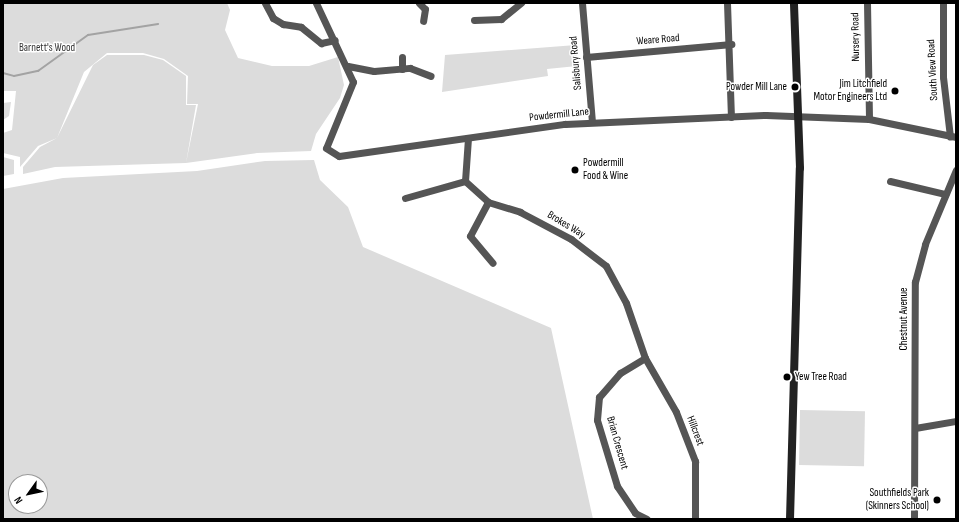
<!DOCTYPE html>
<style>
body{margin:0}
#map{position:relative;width:959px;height:522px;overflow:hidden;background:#fff;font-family:"Sofia Sans Condensed",sans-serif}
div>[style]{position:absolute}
.green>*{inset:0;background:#dcdcdc;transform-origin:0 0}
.stream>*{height:2px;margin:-1px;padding:0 1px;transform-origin:1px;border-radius:1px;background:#a3a3a3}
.street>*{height:7px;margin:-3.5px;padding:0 3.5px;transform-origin:3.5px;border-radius:3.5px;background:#555}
.secondary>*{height:8px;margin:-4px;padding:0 4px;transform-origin:4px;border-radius:4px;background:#222}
.dots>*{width:11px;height:11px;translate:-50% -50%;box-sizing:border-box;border:2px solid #fff;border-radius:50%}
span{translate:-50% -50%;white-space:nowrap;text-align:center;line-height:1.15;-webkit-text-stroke:3px #fff;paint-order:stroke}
.street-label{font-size:11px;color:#000}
.park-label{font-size:11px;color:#333}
.poi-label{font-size:11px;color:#000}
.right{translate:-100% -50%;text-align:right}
.left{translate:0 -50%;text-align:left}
.frame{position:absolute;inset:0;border:4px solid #000;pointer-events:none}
.north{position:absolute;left:8px;top:474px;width:40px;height:40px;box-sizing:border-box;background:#fff;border:1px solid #999;border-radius:50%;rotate:237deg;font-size:11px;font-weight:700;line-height:16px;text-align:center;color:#000}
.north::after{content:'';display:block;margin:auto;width:14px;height:18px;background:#000;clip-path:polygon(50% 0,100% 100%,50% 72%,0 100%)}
</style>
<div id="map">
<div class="green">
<div style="clip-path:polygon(3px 3px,227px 3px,230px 10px,225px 30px,238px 58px,272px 66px,309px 66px,338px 57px,344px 85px,340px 98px,316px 134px,311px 151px,257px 153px,186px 163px,198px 104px,187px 104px,188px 76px,164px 59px,143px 53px,107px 53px,84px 72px,57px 138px,93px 65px,107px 55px,144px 55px,163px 60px,186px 76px,186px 105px,196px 105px,186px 163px,55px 167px,23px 174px,23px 167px,40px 147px,57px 138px,38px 146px,20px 167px,20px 157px,3px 153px,3px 133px,12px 130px,16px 91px,3px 91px)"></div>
<div style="clip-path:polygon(576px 45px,577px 66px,547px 69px,548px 76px,442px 92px,445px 55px)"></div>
<div style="clip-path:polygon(11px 102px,9px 116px,3px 120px,3px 103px)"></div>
<div style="clip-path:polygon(3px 157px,14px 160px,14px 174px,3px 176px)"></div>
<div style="clip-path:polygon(evenodd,314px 160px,320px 180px,348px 207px,363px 247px,551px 328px,593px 519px,3px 519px,3px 189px,63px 178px,197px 171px,265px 161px,314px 160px,16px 482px,40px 482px,40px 506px,16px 506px,16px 482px)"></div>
<div style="left:800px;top:410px;width:65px;height:55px;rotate:1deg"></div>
</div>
<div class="stream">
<div style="left:3px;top:73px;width:11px;rotate:15deg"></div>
<div style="left:14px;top:76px;width:25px;rotate:-12deg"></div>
<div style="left:38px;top:71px;width:62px;rotate:-35.8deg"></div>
<div style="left:88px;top:35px;width:71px;rotate:-8.9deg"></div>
</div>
<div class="street">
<div style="left:265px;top:3px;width:17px;rotate:62deg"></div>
<div style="left:273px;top:18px;width:12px;rotate:31deg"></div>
<div style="left:283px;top:24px;width:18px;rotate:9deg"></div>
<div style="left:301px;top:27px;width:26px;rotate:39deg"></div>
<div style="left:321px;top:43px;width:14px;rotate:-12deg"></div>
<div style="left:316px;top:3px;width:87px;rotate:64.9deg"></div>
<div style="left:353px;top:82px;width:71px;rotate:112.2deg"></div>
<div style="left:326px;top:148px;width:15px;rotate:32deg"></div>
<div style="left:339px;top:156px;width:228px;rotate:-8.1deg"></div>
<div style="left:565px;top:124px;width:201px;rotate:-2.6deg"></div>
<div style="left:766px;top:115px;width:103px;rotate:2.2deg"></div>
<div style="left:869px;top:119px;width:89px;rotate:11.7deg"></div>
<div style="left:419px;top:3px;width:8px;rotate:45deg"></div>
<div style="left:425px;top:9px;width:12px;rotate:99deg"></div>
<div style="left:582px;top:3px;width:119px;rotate:85.2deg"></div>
<div style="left:727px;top:3px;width:114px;rotate:88deg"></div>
<div style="left:867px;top:3px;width:116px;rotate:89deg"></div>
<div style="left:943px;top:3px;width:74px;rotate:90deg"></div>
<div style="left:943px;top:77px;width:60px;rotate:83.3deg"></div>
<div style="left:474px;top:20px;width:27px;rotate:-2deg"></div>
<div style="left:501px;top:19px;width:26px;rotate:-39deg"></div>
<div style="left:402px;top:57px;width:12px;rotate:90deg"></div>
<div style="left:586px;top:57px;width:146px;rotate:-5.1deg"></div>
<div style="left:348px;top:66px;width:26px;rotate:11deg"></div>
<div style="left:374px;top:71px;width:36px;rotate:-5deg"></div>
<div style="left:410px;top:68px;width:22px;rotate:21deg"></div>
<div style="left:468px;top:138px;width:43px;rotate:94deg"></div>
<div style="left:465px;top:181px;width:31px;rotate:42deg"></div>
<div style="left:488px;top:202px;width:34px;rotate:17deg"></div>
<div style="left:520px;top:212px;width:58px;rotate:27.9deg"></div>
<div style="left:571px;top:239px;width:44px;rotate:37.6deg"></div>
<div style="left:606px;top:266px;width:42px;rotate:61.6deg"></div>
<div style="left:626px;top:303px;width:58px;rotate:70.9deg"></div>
<div style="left:645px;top:358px;width:62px;rotate:60.1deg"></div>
<div style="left:676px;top:412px;width:53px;rotate:68.8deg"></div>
<div style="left:695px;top:461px;width:58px;rotate:90deg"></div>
<div style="left:890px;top:181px;width:57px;rotate:13.3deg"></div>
<div style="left:405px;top:198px;width:62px;rotate:-15.8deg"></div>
<div style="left:488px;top:202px;width:38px;rotate:118deg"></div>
<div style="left:470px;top:236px;width:35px;rotate:50deg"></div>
<div style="left:645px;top:358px;width:29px;rotate:149deg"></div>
<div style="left:620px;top:373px;width:32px;rotate:131deg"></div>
<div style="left:599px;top:397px;width:23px;rotate:95deg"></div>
<div style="left:597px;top:420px;width:69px;rotate:73.1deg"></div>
<div style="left:617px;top:486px;width:32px;rotate:56deg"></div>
<div style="left:635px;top:513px;width:13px;rotate:27deg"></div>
<div style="left:915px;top:428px;width:42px;rotate:-9.7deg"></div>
<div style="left:914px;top:519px;width:237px;rotate:-89.8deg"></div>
<div style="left:915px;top:282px;width:39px;rotate:-75deg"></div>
<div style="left:925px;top:244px;width:80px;rotate:-67.3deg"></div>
</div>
<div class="secondary">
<div style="left:790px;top:519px;width:351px;rotate:-88.4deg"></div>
<div style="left:800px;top:168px;width:165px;rotate:-92.1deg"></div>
</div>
<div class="dots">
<div style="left:795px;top:87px;background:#000"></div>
<div style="left:895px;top:91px;background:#000"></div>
<div style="left:575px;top:170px;background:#000"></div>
<div style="left:787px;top:377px;background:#000"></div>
<div style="left:937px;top:500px;background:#000"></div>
</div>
<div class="street-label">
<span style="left:856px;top:37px;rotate:-91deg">Nursery Road</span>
<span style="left:658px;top:40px;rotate:-5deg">Weare Road</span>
<span style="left:576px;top:63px;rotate:-95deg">Salisbury Road</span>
<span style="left:933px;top:70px;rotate:-93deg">South View Road</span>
<span style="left:559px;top:115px;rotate:-6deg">Powdermill Lane</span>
<span style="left:566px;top:225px;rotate:31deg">Brokes Way</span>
<span style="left:904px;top:319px;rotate:-90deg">Chestnut Avenue</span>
<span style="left:695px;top:431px;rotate:69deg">Hillcrest</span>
<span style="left:617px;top:443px;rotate:74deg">Brian Crescent</span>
</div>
<div class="park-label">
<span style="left:47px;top:48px">Barnett's Wood</span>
</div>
<div class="poi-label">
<span class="right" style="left:887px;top:91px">Jim Litchfield<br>Motor Engineers Ltd</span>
<span class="right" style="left:787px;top:87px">Powder Mill Lane</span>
<span class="left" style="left:583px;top:170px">Powdermill<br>Food &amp; Wine</span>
<span class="left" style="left:795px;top:377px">Yew Tree Road</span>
<span class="right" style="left:929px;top:500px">Southfields Park<br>(Skinners School)</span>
</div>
<div class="frame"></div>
<div class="north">N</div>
</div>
